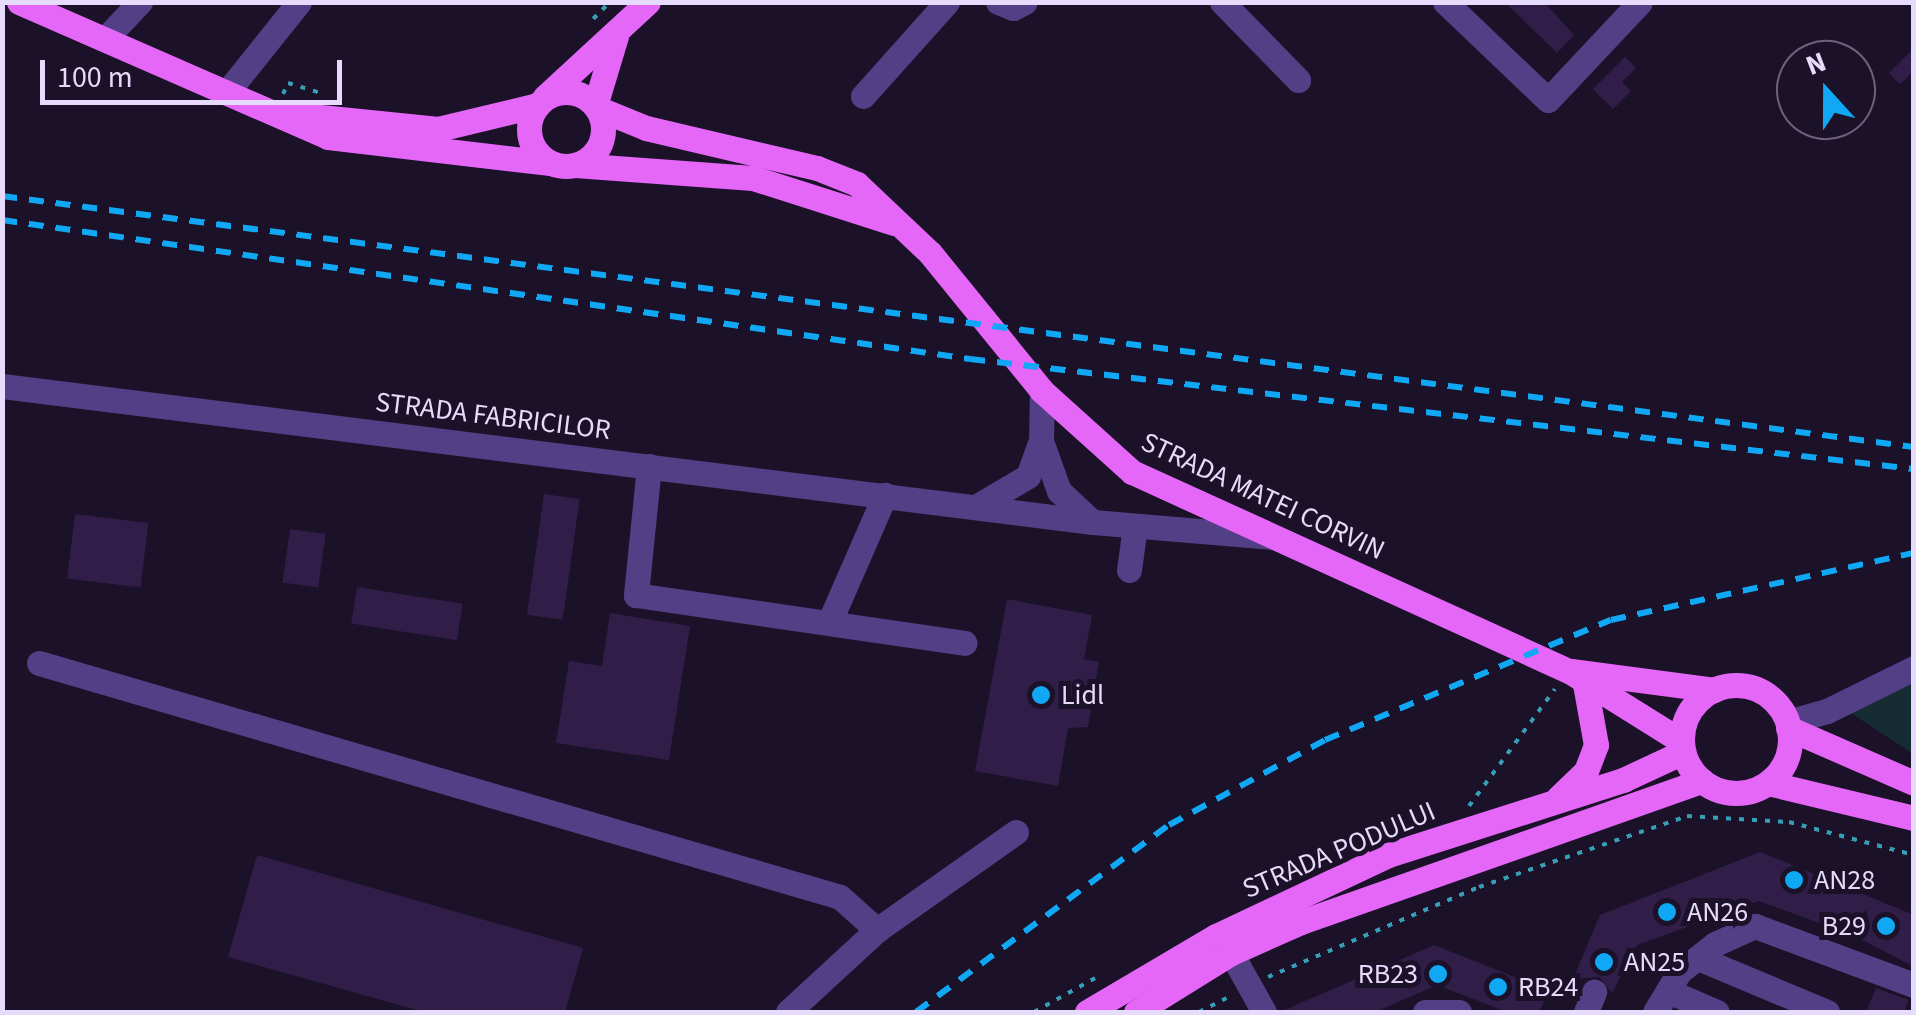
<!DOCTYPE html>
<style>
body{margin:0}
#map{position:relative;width:1916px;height:1015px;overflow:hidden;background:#1b1128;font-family:"Source Sans 3",sans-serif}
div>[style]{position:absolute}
.green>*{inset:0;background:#152c32}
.building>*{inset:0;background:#311e48;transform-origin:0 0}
.path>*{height:4px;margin-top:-2px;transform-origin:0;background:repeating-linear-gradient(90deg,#369fb6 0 5px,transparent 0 13px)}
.minor>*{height:25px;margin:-12.5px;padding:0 12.5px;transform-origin:12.5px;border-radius:12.5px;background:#523f85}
.major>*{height:25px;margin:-12.5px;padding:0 12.5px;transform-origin:12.5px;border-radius:12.5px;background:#e467f8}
.major>.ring{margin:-12.5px;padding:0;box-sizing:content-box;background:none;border:25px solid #e467f8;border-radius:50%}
.rail>*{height:6px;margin-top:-3px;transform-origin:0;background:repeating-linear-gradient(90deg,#10a7f4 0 15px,transparent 0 27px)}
.dots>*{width:28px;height:28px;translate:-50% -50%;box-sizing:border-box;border:5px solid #1b1128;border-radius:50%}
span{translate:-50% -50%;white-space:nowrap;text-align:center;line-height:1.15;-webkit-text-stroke:10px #1b1128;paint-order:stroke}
.street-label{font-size:28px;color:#e7dbfd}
.poi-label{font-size:28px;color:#e7dbfd}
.left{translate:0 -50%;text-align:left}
.right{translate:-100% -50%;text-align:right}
.frame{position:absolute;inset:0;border:5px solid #e7dbfd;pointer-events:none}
.north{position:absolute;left:1776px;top:40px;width:100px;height:100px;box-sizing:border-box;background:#1b1128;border:2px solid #6d627d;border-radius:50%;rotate:339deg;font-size:28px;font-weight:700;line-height:40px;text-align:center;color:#e7dbfd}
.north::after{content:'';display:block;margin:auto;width:35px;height:45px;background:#10a7f4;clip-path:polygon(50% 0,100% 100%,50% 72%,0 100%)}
.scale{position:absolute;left:40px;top:60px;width:302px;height:45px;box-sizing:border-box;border:5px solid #e7dbfd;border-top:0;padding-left:12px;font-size:30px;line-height:35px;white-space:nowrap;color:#e7dbfd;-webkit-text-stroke:8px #1b1128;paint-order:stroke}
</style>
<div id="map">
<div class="green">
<div style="clip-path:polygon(1912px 682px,1914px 684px,1913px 754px,1851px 713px)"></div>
</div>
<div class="building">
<div style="clip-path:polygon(1505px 2px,1544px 2px,1574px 35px,1557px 53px)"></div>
<div style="clip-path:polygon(1914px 48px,1914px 71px,1900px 84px,1889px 73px)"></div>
<div style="clip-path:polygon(1625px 57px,1636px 68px,1622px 82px,1631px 91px,1613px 109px,1593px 89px)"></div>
<div style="left:544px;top:494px;width:36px;height:122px;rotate:8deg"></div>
<div style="left:75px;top:514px;width:74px;height:65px;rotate:7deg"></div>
<div style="left:290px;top:529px;width:36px;height:54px;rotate:8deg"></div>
<div style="left:357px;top:587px;width:107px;height:37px;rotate:9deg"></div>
<div style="clip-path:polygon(1007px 599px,1092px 615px,1084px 659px,1099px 662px,1088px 727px,1068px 728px,1058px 786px,975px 771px)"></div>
<div style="clip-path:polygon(610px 613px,690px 626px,669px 760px,556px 743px,569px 661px,602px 666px)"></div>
<div style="clip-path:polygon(1760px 852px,1914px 915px,1914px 967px,1855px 936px,1759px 901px,1637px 945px,1612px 993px,1599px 977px,1573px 979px,1600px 915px)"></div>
<div style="clip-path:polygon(257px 855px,583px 948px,565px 1012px,424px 1012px,228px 957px)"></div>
<div style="clip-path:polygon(1434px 945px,1535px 985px,1547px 994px,1539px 1012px,1507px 1012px,1437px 985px,1375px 1012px,1280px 1012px)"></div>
<div style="clip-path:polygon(1876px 988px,1909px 1000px,1904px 1012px,1866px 1012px)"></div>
</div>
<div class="path">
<div style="left:593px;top:19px;width:24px;rotate:-45deg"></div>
<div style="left:283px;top:94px;width:12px;rotate:-66deg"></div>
<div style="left:288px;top:83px;width:34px;rotate:17deg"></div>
<div style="left:1469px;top:806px;width:145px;rotate:-53.7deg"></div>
<div style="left:1268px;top:977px;width:229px;rotate:-23.1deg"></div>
<div style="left:1479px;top:887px;width:220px;rotate:-18.8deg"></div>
<div style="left:1687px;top:816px;width:102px;rotate:3.4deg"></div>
<div style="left:1789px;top:822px;width:129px;rotate:14.8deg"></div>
<div style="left:1034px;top:1012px;width:70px;rotate:-29.1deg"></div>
<div style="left:1199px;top:1012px;width:31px;rotate:-27deg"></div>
</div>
<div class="minor">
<div style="left:998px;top:2px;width:16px;rotate:22deg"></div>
<div style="left:1013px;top:8px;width:13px;rotate:-27deg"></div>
<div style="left:1222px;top:2px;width:109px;rotate:45.7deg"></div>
<div style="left:1445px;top:2px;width:142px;rotate:43.6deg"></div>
<div style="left:1548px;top:100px;width:134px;rotate:-46.8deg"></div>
<div style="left:105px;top:39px;width:51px;rotate:-46.6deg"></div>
<div style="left:227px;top:92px;width:115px;rotate:-51.3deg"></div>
<div style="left:863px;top:96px;width:126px;rotate:-48.2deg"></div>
<div style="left:2px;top:386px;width:1099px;rotate:7.11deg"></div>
<div style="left:1093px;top:522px;width:178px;rotate:4.8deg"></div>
<div style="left:1041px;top:441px;width:53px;rotate:70.2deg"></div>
<div style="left:1059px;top:491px;width:41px;rotate:43deg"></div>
<div style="left:649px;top:466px;width:130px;rotate:95.8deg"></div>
<div style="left:636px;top:595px;width:332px;rotate:8.3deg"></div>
<div style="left:979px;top:505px;width:57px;rotate:-30.6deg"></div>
<div style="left:1028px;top:476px;width:37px;rotate:-70deg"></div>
<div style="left:1041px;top:441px;width:50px;rotate:-88.9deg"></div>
<div style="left:1129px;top:570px;width:44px;rotate:-82.2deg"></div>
<div style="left:829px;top:623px;width:140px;rotate:-66.4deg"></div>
<div style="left:39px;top:663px;width:834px;rotate:16.28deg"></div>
<div style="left:840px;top:897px;width:50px;rotate:41.7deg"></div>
<div style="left:1787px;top:722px;width:41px;rotate:-15.4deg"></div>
<div style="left:1827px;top:711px;width:97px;rotate:-26.3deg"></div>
<div style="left:1231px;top:953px;width:68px;rotate:60.8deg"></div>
<div style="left:1698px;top:958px;width:140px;rotate:22.7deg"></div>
<div style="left:1668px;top:991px;width:53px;rotate:23.2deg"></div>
<div style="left:788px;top:1012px;width:121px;rotate:-42.7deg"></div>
<div style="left:877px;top:930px;width:170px;rotate:-35.2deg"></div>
<div style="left:1425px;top:1012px;width:34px"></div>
<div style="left:1586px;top:1012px;width:22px;rotate:-68deg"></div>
<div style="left:1655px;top:1012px;width:47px;rotate:-59deg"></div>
<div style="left:1679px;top:972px;width:46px;rotate:-37.9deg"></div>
<div style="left:1715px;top:944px;width:44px;rotate:-24.2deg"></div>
<div style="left:1755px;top:926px;width:170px;rotate:20.4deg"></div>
</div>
<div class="major">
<div style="left:19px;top:2px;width:337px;rotate:23.6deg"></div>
<div style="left:328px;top:137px;width:224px;rotate:6.7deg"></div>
<div class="ring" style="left:529px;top:92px;width:49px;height:49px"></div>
<div style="left:545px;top:97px;width:140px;rotate:-42.7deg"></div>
<div style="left:595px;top:106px;width:73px;rotate:-73.3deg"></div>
<div style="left:597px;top:108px;width:53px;rotate:22.2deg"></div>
<div style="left:646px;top:128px;width:176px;rotate:13.2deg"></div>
<div style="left:817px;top:168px;width:43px;rotate:21.8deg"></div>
<div style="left:857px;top:184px;width:100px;rotate:43.4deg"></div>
<div style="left:930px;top:253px;width:178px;rotate:50.9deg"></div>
<div style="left:1042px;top:391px;width:121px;rotate:42deg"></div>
<div style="left:1132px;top:472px;width:480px;rotate:24.5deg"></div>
<div style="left:1569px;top:671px;width:132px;rotate:32deg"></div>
<div style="left:291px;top:114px;width:148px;rotate:5.8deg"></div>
<div style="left:438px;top:129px;width:103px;rotate:-13.5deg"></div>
<div style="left:575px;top:165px;width:178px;rotate:4.2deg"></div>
<div style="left:753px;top:178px;width:148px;rotate:17.7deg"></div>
<div style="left:1571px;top:671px;width:145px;rotate:7.5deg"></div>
<div class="ring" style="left:1682px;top:685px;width:83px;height:83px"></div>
<div style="left:1788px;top:728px;width:137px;rotate:23.6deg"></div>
<div style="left:1768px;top:783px;width:150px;rotate:13.5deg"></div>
<div style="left:1558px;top:798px;width:39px;rotate:-44deg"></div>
<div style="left:1586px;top:771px;width:28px;rotate:-69deg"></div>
<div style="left:1596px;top:745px;width:62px;rotate:-100.2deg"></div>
<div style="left:1087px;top:1012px;width:150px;rotate:-30.5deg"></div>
<div style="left:1216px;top:936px;width:190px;rotate:-25.2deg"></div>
<div style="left:1388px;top:855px;width:247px;rotate:-17.7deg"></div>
<div style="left:1623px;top:780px;width:66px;rotate:-25deg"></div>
<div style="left:1136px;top:1012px;width:112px;rotate:-31.8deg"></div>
<div style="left:1231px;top:953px;width:77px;rotate:-23.9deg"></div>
<div style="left:1301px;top:922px;width:425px;rotate:-19.4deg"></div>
</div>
<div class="rail">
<div style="left:2px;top:196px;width:1928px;rotate:7.48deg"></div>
<div style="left:2px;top:220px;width:978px;rotate:8.17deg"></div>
<div style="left:970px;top:359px;width:950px;rotate:6.65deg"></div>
<div style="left:916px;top:1012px;width:315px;rotate:-36.5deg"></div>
<div style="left:1169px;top:825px;width:178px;rotate:-28.6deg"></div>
<div style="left:1325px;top:740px;width:310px;rotate:-22.8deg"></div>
<div style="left:1611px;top:620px;width:310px;rotate:-12.5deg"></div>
</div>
<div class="dots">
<div style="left:1041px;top:695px;background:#10a7f4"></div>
<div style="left:1794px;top:880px;background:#10a7f4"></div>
<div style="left:1667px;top:912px;background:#10a7f4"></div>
<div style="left:1886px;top:926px;background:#10a7f4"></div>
<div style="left:1604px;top:962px;background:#10a7f4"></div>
<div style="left:1438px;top:974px;background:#10a7f4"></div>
<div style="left:1498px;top:987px;background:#10a7f4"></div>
</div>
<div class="street-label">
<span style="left:493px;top:416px;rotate:7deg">STRADA FABRICILOR</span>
<span style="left:1263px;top:496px;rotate:25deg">STRADA MATEI CORVIN</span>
<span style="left:1339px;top:850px;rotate:-23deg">STRADA PODULUI</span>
</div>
<div class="poi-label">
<span class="left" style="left:1061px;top:695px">Lidl</span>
<span class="left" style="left:1814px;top:880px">AN28</span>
<span class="left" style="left:1687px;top:912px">AN26</span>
<span class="right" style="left:1866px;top:926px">B29</span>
<span class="left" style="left:1624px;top:962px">AN25</span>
<span class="right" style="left:1418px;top:974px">RB23</span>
<span class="left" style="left:1518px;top:987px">RB24</span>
</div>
<div class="frame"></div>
<div class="north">N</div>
<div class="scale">100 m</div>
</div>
